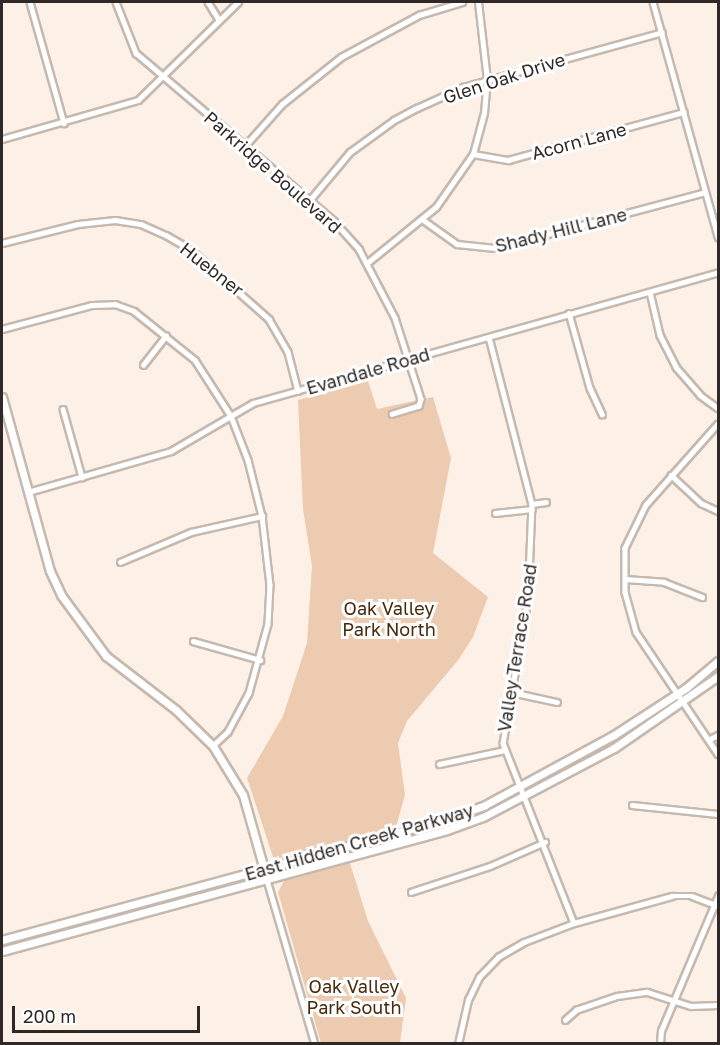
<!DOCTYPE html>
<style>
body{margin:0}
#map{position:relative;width:720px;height:1045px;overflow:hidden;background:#fdf0e6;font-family:"Golos Text",sans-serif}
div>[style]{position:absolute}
.green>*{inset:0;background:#eccbb1}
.roads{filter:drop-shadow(2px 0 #c5b9af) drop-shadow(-2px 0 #c5b9af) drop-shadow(0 2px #c5b9af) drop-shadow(0 -2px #c5b9af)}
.street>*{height:4.5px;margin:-2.25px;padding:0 2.25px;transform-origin:2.25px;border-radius:2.25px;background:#fff}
.secondary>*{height:7px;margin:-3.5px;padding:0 3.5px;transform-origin:3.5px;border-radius:3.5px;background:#fff}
span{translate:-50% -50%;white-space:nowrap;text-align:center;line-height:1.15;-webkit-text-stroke:6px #fff;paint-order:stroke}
.street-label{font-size:18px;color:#2e2926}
.park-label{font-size:18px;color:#47290c}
.frame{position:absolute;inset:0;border:3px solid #2e2926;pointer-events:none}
.scale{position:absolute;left:12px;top:1006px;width:188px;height:27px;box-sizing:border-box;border:3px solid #2e2926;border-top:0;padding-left:8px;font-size:18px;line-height:21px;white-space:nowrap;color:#2e2926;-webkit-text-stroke:4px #fff;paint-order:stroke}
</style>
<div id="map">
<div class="green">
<div style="clip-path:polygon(368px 381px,377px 409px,433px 397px,451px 458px,433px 553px,488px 597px,473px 637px,459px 659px,407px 721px,398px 743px,405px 795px,396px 827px,280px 860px,273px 857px,247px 778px,283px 716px,307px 643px,312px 566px,303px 509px,298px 400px)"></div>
<div style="clip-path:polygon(350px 863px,368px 921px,406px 998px,400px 1043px,321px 1043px,278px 892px,284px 881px)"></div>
</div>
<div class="roads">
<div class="street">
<div style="left:30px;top:2px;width:126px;rotate:74.3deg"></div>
<div style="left:116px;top:2px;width:55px;rotate:68.6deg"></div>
<div style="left:136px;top:53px;width:260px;rotate:40.3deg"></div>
<div style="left:334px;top:221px;width:38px;rotate:48deg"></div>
<div style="left:359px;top:249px;width:78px;rotate:62.4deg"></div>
<div style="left:395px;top:318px;width:85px;rotate:72.2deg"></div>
<div style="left:421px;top:399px;width:7px;rotate:106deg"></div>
<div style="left:419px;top:406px;width:28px;rotate:163deg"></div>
<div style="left:208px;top:2px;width:19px;rotate:58deg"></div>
<div style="left:653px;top:2px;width:244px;rotate:74.5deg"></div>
<div style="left:2px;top:139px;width:141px;rotate:-16deg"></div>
<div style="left:138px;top:100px;width:140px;rotate:-44.4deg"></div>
<div style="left:244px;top:147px;width:57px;rotate:-48.5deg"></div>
<div style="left:282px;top:104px;width:75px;rotate:-38.5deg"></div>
<div style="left:341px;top:57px;width:89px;rotate:-28.3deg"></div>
<div style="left:419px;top:15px;width:45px;rotate:-16.8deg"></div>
<div style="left:473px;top:154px;width:36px;rotate:10deg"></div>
<div style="left:508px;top:160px;width:182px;rotate:-15.3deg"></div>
<div style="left:309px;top:201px;width:64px;rotate:-50.1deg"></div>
<div style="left:350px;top:152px;width:54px;rotate:-36deg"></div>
<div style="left:394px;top:120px;width:26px;rotate:-28deg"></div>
<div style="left:417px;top:108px;width:51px;rotate:-24.5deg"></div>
<div style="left:463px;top:87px;width:206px;rotate:-15.4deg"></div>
<div style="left:422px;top:219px;width:43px;rotate:35.5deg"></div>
<div style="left:457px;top:244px;width:38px;rotate:6deg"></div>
<div style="left:495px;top:248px;width:217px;rotate:-14.9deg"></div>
<div style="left:2px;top:243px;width:78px;rotate:-14deg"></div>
<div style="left:78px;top:224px;width:37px;rotate:-6deg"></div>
<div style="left:115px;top:220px;width:26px;rotate:9deg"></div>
<div style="left:141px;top:224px;width:27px;rotate:24deg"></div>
<div style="left:166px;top:235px;width:28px;rotate:30deg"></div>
<div style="left:190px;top:249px;width:106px;rotate:41.5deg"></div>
<div style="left:269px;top:319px;width:38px;rotate:60deg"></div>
<div style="left:288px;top:352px;width:40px;rotate:75.6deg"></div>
<div style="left:367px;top:263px;width:89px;rotate:-39.1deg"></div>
<div style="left:436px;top:207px;width:65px;rotate:-55.1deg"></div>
<div style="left:473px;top:154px;width:42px;rotate:-75deg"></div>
<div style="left:484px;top:113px;width:33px;rotate:-85deg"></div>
<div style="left:487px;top:80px;width:79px;rotate:-96.6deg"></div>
<div style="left:650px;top:292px;width:44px;rotate:76.9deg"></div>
<div style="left:660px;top:335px;width:36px;rotate:63deg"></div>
<div style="left:676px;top:367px;width:37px;rotate:49deg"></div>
<div style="left:700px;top:395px;width:22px;rotate:36deg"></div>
<div style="left:569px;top:313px;width:78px;rotate:74.4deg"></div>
<div style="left:590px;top:388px;width:29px;rotate:65deg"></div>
<div style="left:2px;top:329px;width:93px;rotate:-14.9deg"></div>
<div style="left:92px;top:305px;width:23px;rotate:-2deg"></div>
<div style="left:115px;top:304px;width:20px;rotate:20deg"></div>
<div style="left:134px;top:311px;width:78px;rotate:38.8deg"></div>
<div style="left:195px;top:360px;width:67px;rotate:57.3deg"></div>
<div style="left:231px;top:416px;width:47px;rotate:68.9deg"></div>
<div style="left:248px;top:460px;width:58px;rotate:76deg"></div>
<div style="left:262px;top:516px;width:69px;rotate:83.4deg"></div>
<div style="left:270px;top:585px;width:39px;rotate:93deg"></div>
<div style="left:268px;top:624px;width:72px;rotate:105.4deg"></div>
<div style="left:249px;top:693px;width:44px;rotate:118.3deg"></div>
<div style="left:228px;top:732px;width:21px;rotate:137deg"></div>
<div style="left:489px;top:337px;width:172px;rotate:75.6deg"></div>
<div style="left:532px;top:504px;width:95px;rotate:92.4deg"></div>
<div style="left:528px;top:599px;width:146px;rotate:99.8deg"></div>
<div style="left:503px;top:743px;width:193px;rotate:68.5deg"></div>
<div style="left:143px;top:365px;width:37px;rotate:-52deg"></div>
<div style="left:63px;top:409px;width:71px;rotate:74.4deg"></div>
<div style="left:718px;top:424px;width:108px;rotate:131.6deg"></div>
<div style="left:646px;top:505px;width:48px;rotate:116deg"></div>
<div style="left:625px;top:548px;width:44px;rotate:90deg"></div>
<div style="left:625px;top:592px;width:41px;rotate:74.6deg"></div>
<div style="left:636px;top:632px;width:147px;rotate:56.1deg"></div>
<div style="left:671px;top:475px;width:41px;rotate:43deg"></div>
<div style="left:701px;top:503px;width:19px;rotate:25deg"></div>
<div style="left:28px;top:492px;width:149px;rotate:-16deg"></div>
<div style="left:171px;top:451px;width:95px;rotate:-30.3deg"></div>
<div style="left:253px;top:403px;width:483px;rotate:-15.7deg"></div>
<div style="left:532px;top:504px;width:14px;rotate:-8deg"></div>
<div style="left:495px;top:513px;width:37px;rotate:-6deg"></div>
<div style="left:120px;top:562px;width:77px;rotate:-22.9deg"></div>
<div style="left:191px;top:532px;width:73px;rotate:-12.7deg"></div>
<div style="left:625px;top:579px;width:39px;rotate:4deg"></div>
<div style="left:664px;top:582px;width:41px;rotate:21.5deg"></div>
<div style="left:193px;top:641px;width:70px;rotate:15.8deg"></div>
<div style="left:511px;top:692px;width:47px;rotate:12.3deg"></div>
<div style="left:710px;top:739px;width:9px;rotate:-27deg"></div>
<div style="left:439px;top:764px;width:67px;rotate:-12deg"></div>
<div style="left:632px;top:805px;width:86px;rotate:6deg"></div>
<div style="left:267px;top:880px;width:171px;rotate:73.7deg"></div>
<div style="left:411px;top:892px;width:83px;rotate:-18.2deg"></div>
<div style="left:490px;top:866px;width:60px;rotate:-23.6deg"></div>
<div style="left:565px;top:1020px;width:15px;rotate:-42deg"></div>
<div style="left:576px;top:1010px;width:43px;rotate:-18.9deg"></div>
<div style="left:617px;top:996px;width:30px;rotate:-8deg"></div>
<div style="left:647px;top:992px;width:46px;rotate:17.7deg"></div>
<div style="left:691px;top:1006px;width:27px;rotate:-2deg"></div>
<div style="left:458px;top:1044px;width:45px;rotate:-77.2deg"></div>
<div style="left:468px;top:1000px;width:25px;rotate:-64deg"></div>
<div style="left:479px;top:977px;width:28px;rotate:-46deg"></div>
<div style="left:498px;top:957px;width:30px;rotate:-30deg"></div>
<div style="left:524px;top:942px;width:53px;rotate:-20.8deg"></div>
<div style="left:574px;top:923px;width:102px;rotate:-15.4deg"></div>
<div style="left:672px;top:896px;width:20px"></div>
<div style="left:692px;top:896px;width:28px;rotate:21deg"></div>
<div style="left:660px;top:1044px;width:13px;rotate:-86deg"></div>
<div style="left:661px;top:1031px;width:147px;rotate:-67.1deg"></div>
</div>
<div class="secondary">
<div style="left:2px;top:397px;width:180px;rotate:74.6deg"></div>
<div style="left:50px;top:571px;width:26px;rotate:65deg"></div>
<div style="left:61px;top:595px;width:76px;rotate:53.6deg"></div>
<div style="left:106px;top:656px;width:88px;rotate:37.6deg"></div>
<div style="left:176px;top:710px;width:52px;rotate:44.2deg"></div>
<div style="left:213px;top:746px;width:57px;rotate:58.5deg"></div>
<div style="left:243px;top:795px;width:88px;rotate:74.2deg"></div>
<div style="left:2px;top:940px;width:464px;rotate:-15.2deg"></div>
<div style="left:450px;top:818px;width:37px;rotate:-20deg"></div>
<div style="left:485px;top:805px;width:147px;rotate:-28.5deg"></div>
<div style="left:614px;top:735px;width:86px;rotate:-33.1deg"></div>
<div style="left:686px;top:688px;width:42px;rotate:-40.2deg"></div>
<div style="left:2px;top:951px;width:461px;rotate:-15.2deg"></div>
<div style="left:447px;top:830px;width:38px;rotate:-20deg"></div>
<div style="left:483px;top:817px;width:148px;rotate:-27.8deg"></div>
<div style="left:614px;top:748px;width:126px;rotate:-34.7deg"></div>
</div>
</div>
<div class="street-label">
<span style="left:504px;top:78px;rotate:-18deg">Glen Oak Drive</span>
<span style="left:579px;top:141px;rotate:-15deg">Acorn Lane</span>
<span style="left:273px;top:172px;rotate:41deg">Parkridge Boulevard</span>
<span style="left:561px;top:230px;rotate:-14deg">Shady Hill Lane</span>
<span style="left:212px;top:269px;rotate:38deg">Huebner</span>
<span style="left:368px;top:371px;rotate:-16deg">Evandale Road</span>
<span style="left:517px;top:648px;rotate:-81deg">Valley Terrace Road</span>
<span style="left:359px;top:842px;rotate:-16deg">East Hidden Creek Parkway</span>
</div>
<div class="park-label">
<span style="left:389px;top:619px">Oak Valley<br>Park North</span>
<span style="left:354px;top:997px">Oak Valley<br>Park South</span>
</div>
<div class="frame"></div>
<div class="scale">200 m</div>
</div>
